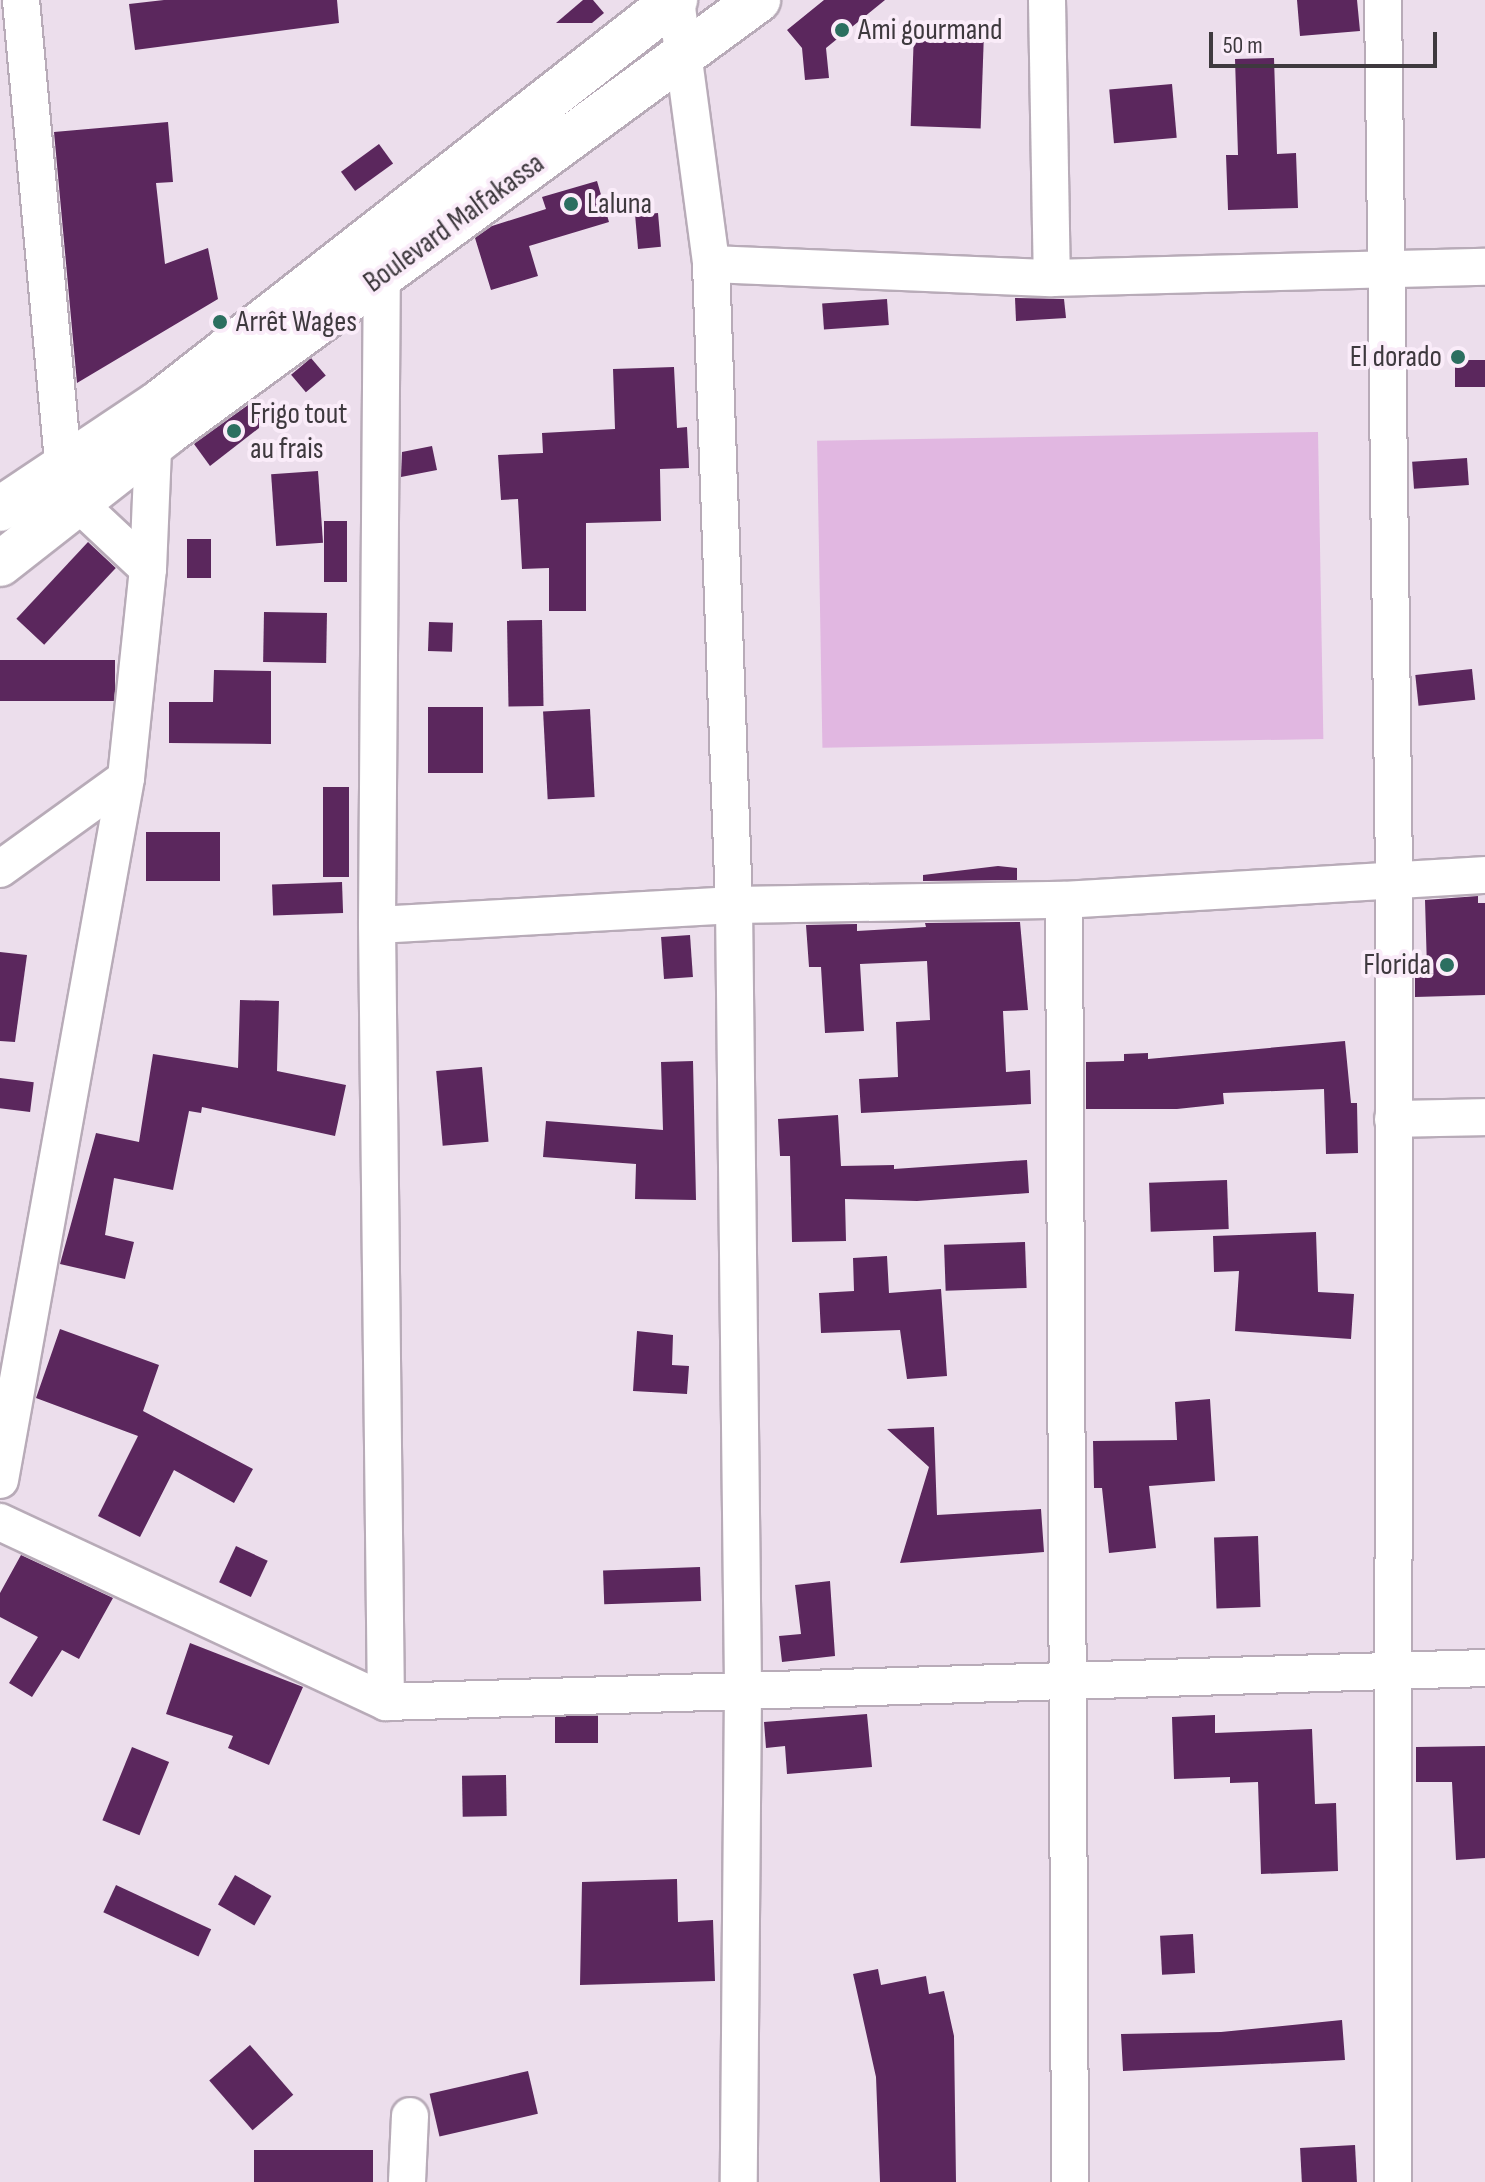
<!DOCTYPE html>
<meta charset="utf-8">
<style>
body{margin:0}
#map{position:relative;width:1485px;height:2182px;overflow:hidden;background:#ecdeec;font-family:"Sofia Sans Condensed",sans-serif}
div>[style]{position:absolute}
.green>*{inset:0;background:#e1b7e1;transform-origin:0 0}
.building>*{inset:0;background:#5b275d;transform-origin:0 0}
.roads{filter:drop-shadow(2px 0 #b8abb8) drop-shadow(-2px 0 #b8abb8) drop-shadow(0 2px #b8abb8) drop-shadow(0 -2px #b8abb8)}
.minor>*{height:36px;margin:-18px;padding:0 18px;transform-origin:18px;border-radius:18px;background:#fff}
.major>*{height:44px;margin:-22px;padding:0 22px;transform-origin:22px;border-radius:22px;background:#fff}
.dots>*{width:22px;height:22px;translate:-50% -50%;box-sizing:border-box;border:4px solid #faecf9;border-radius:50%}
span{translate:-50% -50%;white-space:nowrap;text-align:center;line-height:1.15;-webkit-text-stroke:8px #faecf9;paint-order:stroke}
.poi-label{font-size:30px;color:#3e393e}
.left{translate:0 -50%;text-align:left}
.right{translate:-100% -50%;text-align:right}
.street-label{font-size:30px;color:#3e393e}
.scale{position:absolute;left:1209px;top:32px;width:228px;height:36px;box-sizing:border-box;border:4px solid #3e393e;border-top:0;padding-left:10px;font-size:24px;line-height:28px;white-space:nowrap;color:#3e393e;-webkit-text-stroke:6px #faecf9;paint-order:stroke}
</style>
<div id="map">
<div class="green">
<div style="left:1318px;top:432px;width:307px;height:501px;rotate:89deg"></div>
</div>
<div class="building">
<div style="clip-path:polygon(164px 0,337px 0,339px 23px,135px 50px,129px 4px)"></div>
<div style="clip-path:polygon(583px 0,593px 0,604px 13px,592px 23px,556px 23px)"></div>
<div style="clip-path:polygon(824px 0,885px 0,826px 48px,829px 78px,805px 80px,802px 48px,787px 30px)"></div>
<div style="clip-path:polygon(1297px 0,1357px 0,1360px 31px,1300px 36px)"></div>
<div style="left:914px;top:31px;width:70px;height:95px;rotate:2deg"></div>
<div style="clip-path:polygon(1274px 58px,1277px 154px,1296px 153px,1298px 208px,1228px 210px,1226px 155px,1238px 155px,1235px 59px)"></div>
<div style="left:1172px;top:84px;width:54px;height:63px;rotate:85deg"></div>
<div style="clip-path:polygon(168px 122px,173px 182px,156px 183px,165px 264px,208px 248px,218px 299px,77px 383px,54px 132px)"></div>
<div style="left:379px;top:144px;width:24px;height:47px;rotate:54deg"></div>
<div style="clip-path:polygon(597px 181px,609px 222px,529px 246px,538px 276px,491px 290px,475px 238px,492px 226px,546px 209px,542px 197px)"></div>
<div style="left:658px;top:213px;width:34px;height:23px;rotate:85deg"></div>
<div style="clip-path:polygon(1015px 298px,1064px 299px,1066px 318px,1016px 321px)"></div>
<div style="left:887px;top:299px;width:26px;height:65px;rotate:86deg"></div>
<div style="left:311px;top:358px;width:23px;height:26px;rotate:50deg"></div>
<div style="left:1485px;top:360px;width:27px;height:30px;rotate:90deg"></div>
<div style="clip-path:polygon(674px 367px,677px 428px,687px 427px,689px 468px,660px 469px,661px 521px,586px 523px,586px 611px,549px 611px,549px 568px,522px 569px,518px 499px,501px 500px,498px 455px,543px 453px,542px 433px,615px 429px,613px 369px)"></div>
<div style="clip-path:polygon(248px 405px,259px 418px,259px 428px,210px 466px,194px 444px)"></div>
<div style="clip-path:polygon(432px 446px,437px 470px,401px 477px,402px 452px)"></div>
<div style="left:1467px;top:458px;width:27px;height:55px;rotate:86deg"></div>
<div style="left:318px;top:471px;width:72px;height:47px;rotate:86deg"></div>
<div style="left:324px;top:521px;width:23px;height:61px"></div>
<div style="left:187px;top:539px;width:24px;height:39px"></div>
<div style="left:88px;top:542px;width:38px;height:105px;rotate:43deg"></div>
<div style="left:264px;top:612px;width:63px;height:50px;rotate:1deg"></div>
<div style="left:542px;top:620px;width:86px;height:35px;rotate:89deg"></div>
<div style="left:429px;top:622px;width:24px;height:29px;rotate:2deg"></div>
<div style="left:0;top:660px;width:115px;height:41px"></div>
<div style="left:1472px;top:669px;width:31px;height:57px;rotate:84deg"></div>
<div style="clip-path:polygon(214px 670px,271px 671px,271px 744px,169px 743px,169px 702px,213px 702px)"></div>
<div style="left:428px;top:707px;width:55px;height:66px"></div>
<div style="left:590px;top:709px;width:88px;height:47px;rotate:87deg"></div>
<div style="left:323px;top:787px;width:26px;height:90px"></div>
<div style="left:146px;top:832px;width:74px;height:49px"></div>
<div style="clip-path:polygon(998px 866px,1017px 868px,1017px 880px,923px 881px,923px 875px)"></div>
<div style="left:342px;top:882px;width:31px;height:70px;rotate:88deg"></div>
<div style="clip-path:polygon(1478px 896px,1478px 903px,1485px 903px,1485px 995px,1415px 997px,1415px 969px,1427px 969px,1425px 900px)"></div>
<div style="clip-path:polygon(1020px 922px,1028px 1010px,1003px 1011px,1006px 1072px,1030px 1070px,1031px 1104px,861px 1113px,859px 1079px,898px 1077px,896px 1022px,930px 1020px,927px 961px,860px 964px,864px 1031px,825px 1033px,821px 967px,809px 967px,806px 925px,857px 924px,857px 931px,926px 927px,925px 923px)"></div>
<div style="left:690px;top:935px;width:42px;height:29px;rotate:86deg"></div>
<div style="clip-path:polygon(0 952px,27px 955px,15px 1042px,0 1041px)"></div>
<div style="clip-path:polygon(240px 1000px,279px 1001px,277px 1071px,346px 1085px,335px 1136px,202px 1107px,201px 1113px,189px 1111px,173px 1190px,114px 1178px,105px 1235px,134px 1242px,125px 1279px,60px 1264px,96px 1133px,139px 1142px,153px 1054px,238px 1068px)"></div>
<div style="clip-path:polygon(1345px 1041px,1351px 1103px,1357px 1103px,1358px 1153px,1326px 1154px,1324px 1089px,1223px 1093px,1224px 1104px,1177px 1109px,1086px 1109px,1086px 1062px,1124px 1061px,1124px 1054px,1148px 1053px,1148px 1059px)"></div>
<div style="clip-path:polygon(693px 1061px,696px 1200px,635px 1199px,636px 1164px,543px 1157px,546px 1121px,663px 1130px,661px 1062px)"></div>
<div style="left:482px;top:1067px;width:75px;height:46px;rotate:85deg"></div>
<div style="left:0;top:1078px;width:34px;height:30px;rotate:7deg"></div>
<div style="clip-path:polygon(838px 1115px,841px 1166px,894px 1165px,894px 1169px,1027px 1160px,1029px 1193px,917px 1201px,845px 1199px,846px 1241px,792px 1242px,790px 1156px,780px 1156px,778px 1119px)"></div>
<div style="left:1227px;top:1180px;width:49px;height:78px;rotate:88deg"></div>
<div style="clip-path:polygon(1316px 1232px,1318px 1292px,1354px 1294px,1351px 1339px,1235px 1331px,1239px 1271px,1214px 1272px,1213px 1236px)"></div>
<div style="left:1025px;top:1242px;width:46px;height:81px;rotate:88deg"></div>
<div style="clip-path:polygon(887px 1256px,889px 1293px,941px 1289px,947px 1376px,907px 1379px,900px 1330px,821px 1333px,819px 1293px,854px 1291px,853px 1258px)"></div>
<div style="clip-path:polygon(60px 1329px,159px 1365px,143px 1411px,253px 1469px,234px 1503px,174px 1470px,140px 1537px,98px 1516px,138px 1436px,36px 1398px)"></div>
<div style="clip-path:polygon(637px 1331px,673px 1335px,672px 1365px,689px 1366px,687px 1394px,633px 1391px)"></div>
<div style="clip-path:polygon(1210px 1399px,1215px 1481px,1149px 1486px,1156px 1548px,1109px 1553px,1102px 1488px,1094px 1488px,1093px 1441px,1177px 1440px,1175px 1402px)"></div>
<div style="clip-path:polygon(934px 1427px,937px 1515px,1041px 1509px,1044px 1552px,900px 1563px,929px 1467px,887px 1429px)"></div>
<div style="left:1258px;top:1536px;width:71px;height:44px;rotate:88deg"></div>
<div style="left:236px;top:1546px;width:35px;height:40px;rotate:25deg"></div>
<div style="clip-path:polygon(21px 1555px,113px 1598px,79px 1659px,62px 1650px,32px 1697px,9px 1683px,38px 1637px,0 1617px,0 1593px)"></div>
<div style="left:700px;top:1567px;width:34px;height:97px;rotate:88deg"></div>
<div style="clip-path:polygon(830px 1581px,835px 1656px,782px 1662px,779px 1636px,801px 1634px,795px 1585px)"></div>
<div style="clip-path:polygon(190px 1643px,303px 1687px,269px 1765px,228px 1748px,233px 1736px,166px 1714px)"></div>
<div style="clip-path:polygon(867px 1714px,872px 1767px,787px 1774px,785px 1746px,766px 1748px,764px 1722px)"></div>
<div style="clip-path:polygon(1215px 1715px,1215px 1733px,1312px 1729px,1315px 1804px,1336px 1803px,1338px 1871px,1261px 1874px,1258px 1782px,1230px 1783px,1230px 1777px,1174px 1779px,1172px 1717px)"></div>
<div style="left:598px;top:1716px;width:27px;height:43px;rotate:90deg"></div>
<div style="clip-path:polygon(1485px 1746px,1485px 1858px,1456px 1860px,1452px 1782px,1416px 1782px,1416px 1747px)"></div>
<div style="left:132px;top:1747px;width:40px;height:79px;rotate:22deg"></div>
<div style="left:506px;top:1775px;width:41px;height:44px;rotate:89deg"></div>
<div style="left:235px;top:1875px;width:42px;height:34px;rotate:30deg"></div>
<div style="clip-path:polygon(677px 1879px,678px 1922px,713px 1920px,715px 1981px,580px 1985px,582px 1882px)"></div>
<div style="left:116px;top:1885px;width:105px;height:30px;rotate:25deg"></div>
<div style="left:1193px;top:1934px;width:39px;height:33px;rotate:87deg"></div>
<div style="clip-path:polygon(878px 1969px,881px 1985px,926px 1976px,929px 1994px,944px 1991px,954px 2036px,956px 2182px,880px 2182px,876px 2077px,853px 1974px)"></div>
<div style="clip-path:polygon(1342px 2020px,1345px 2060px,1123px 2071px,1121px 2034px,1221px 2032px)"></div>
<div style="left:250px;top:2045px;width:66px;height:54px;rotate:49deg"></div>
<div style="left:528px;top:2071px;width:44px;height:101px;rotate:77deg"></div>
<div style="left:1355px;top:2145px;width:37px;height:55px;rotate:87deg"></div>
<div style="left:254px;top:2150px;width:119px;height:32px"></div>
</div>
<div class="roads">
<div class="minor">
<div style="left:21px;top:0;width:465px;rotate:84.8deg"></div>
<div style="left:63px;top:463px;width:47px;rotate:67.3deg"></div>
<div style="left:81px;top:506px;width:92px;rotate:43.2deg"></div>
<div style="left:676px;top:0;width:266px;rotate:82.4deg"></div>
<div style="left:711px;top:264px;width:641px;rotate:87.95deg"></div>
<div style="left:734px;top:905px;width:785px;rotate:89.34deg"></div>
<div style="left:743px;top:1690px;width:492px;rotate:90.5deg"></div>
<div style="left:1047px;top:0;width:278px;rotate:89deg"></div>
<div style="left:1383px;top:0;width:879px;rotate:89.28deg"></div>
<div style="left:1394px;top:879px;width:1303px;rotate:90.04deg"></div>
<div style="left:382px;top:255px;width:670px;rotate:90.43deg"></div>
<div style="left:377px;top:925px;width:777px;rotate:89.34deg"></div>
<div style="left:711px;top:264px;width:341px;rotate:2.4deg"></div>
<div style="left:1052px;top:278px;width:433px;rotate:-1.5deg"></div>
<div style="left:0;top:869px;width:155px;rotate:-35.8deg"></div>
<div style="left:1064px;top:900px;width:1282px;rotate:89.73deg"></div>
<div style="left:377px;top:925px;width:358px;rotate:-3.2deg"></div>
<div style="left:734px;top:905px;width:330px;rotate:-0.9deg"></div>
<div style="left:1064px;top:900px;width:422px;rotate:-3.4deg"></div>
<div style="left:1393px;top:1119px;width:92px;rotate:-1.2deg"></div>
<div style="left:0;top:1480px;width:713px;rotate:-79.82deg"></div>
<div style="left:126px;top:778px;width:210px;rotate:-84deg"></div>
<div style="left:148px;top:569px;width:142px;rotate:-87.6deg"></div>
<div style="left:0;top:1522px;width:426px;rotate:25deg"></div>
<div style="left:386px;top:1702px;width:1100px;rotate:-1.77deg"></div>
<div style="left:407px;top:2182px;width:66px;rotate:-87.4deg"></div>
</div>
<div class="major">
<div style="left:0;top:509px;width:191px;rotate:-33.7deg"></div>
<div style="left:159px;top:403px;width:655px;rotate:-37.99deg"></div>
<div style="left:0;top:564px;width:212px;rotate:-38.1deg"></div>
<div style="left:167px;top:433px;width:733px;rotate:-36.23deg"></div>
</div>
</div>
<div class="dots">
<div style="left:842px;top:30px;background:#2c6f60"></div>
<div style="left:571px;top:204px;background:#2c6f60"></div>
<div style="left:220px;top:322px;background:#2c6f60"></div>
<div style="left:1458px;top:357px;background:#2c6f60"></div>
<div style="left:234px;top:431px;background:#2c6f60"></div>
<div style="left:1447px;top:965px;background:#2c6f60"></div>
</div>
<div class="poi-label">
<span class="left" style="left:858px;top:30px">Ami gourmand</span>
<span class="left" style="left:587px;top:204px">Laluna</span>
<span class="left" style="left:236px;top:322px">Arrêt Wages</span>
<span class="right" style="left:1442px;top:357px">El dorado</span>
<span class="left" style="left:250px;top:431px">Frigo tout<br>au frais</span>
<span class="right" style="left:1431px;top:965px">Florida</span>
</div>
<div class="street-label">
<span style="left:454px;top:223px;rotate:-36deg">Boulevard Malfakassa</span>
</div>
<div class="scale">50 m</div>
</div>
